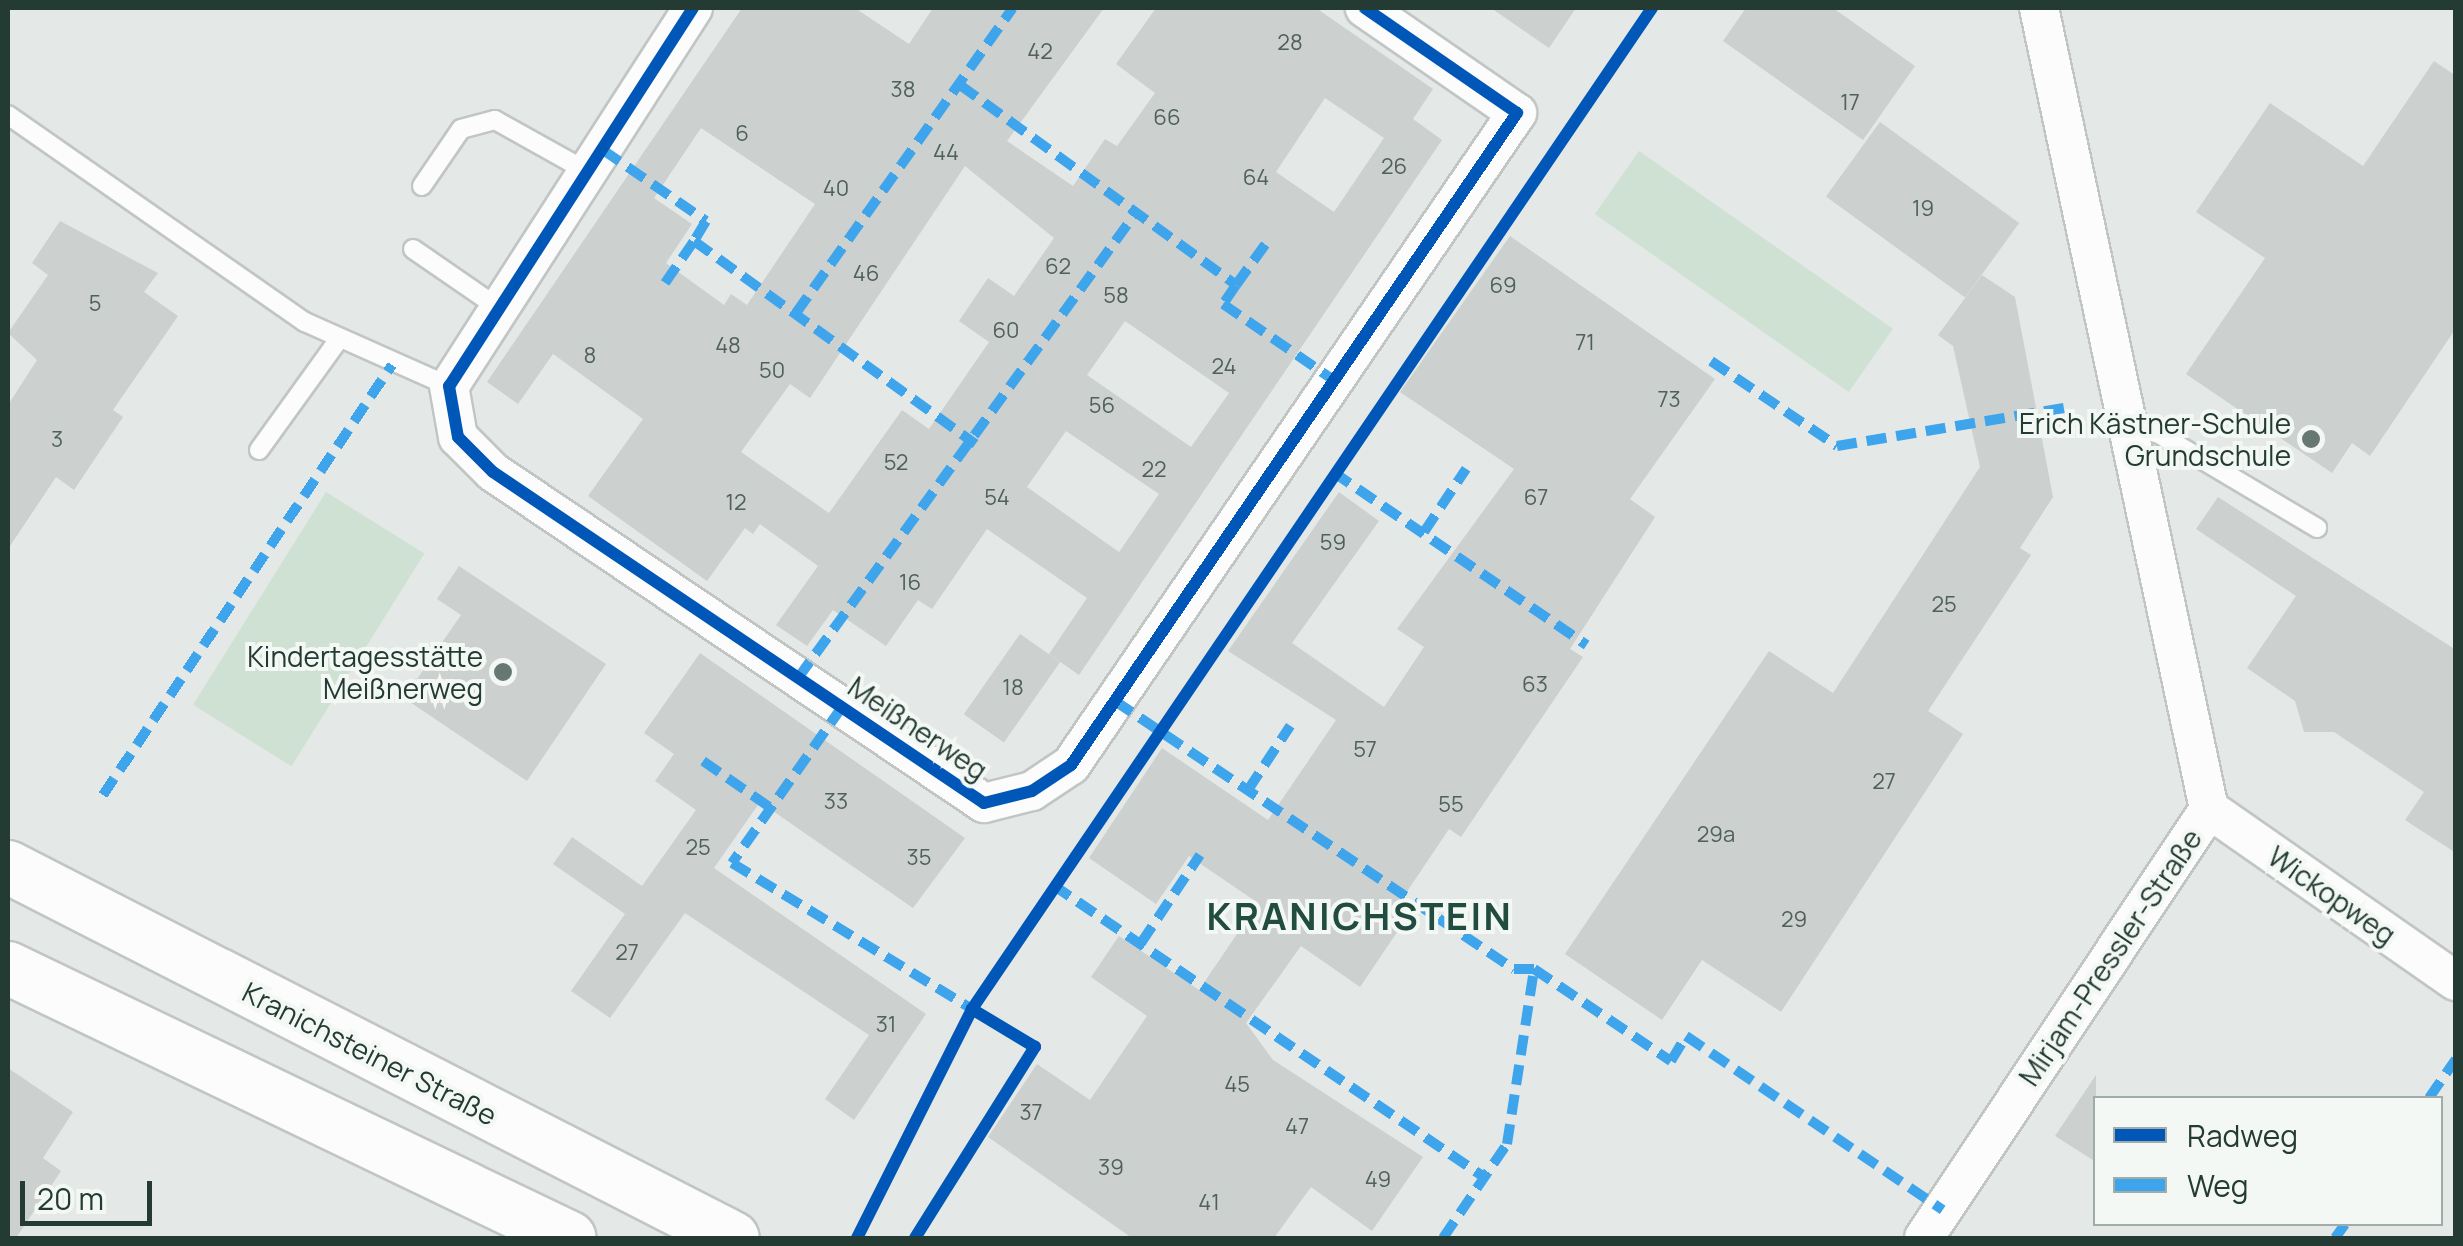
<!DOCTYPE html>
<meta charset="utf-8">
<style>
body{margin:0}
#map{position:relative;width:2463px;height:1246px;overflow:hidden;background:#e4e9e7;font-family:Manrope,sans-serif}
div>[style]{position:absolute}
.green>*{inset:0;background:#cfe1d3;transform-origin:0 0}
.building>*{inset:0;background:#ccd0ce;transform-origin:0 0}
.roads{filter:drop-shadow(2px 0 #c1c6c4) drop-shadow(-2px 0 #c1c6c4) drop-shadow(0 2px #c1c6c4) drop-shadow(0 -2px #c1c6c4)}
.lane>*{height:18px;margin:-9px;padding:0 9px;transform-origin:9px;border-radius:9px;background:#fbfcfb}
.street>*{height:38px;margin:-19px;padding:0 19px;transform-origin:19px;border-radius:19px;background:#fbfcfb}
.secondary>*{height:52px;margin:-26px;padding:0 26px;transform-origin:26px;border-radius:26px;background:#fbfcfb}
.quiet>*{height:10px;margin-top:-5px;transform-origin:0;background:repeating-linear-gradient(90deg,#3ea4eb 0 20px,transparent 0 30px)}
.cycleway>*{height:12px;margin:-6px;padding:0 6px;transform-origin:6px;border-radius:6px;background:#0057b8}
.dots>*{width:28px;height:28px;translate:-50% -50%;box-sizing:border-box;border:5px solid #f3f8f5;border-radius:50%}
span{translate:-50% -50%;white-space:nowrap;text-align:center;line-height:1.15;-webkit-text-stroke:8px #f3f8f5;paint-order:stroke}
.number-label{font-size:22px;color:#4f615a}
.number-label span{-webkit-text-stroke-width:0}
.poi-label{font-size:28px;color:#243b33}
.right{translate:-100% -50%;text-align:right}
.street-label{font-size:28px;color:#243b33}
.district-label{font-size:38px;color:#214c3f;font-weight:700;letter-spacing:2.5px}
.frame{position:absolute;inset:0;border:10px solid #243b33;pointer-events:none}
.legend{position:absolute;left:2093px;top:1096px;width:350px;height:130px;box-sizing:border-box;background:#f3f8f5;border:2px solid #a0aca7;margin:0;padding:12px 18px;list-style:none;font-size:30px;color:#243b33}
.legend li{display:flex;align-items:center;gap:20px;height:50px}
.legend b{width:50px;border:2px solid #a0aca7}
.scale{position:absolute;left:20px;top:1181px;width:132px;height:45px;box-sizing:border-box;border:5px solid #243b33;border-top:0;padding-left:12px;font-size:30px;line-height:35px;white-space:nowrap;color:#243b33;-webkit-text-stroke:8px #f3f8f5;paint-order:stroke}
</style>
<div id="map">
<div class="green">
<div style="left:1639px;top:151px;width:310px;height:77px;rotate:35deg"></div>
<div style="left:326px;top:492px;width:116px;height:251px;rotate:32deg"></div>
</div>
<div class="building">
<div style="clip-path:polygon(evenodd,742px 8px,855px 8px,909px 44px,933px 8px,1104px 8px,1007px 141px,1073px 186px,1105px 139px,1117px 146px,1155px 93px,1116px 64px,1156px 8px,1316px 8px,1433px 89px,1413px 119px,1442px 140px,1079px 675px,1049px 654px,1087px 598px,987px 529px,932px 609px,918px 600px,886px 646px,833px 610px,807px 646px,776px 625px,818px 566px,760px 524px,753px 534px,745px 528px,707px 581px,588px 496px,643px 419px,553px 354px,518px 404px,487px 382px,742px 8px,1325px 98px,1384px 138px,1334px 212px,1276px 172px,1325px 98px,742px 8px,701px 128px,815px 204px,747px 305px,731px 294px,724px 305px,666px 263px,692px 224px,654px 198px,701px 128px,742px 8px,965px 166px,1054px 238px,1014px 296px,988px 278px,959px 321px,989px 342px,929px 429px,902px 410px,829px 513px,741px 452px,790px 384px,810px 398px,965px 166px,742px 8px,1125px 321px,1229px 393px,1191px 447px,1087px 375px,1125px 321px,742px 8px,1066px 431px,1159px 494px,1119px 552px,1027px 487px,1066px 431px)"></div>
<div style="clip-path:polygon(1491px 8px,1576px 8px,1549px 48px)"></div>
<div style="clip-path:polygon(1746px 8px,1833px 8px,1915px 66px,1863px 140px,1723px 41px)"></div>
<div style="clip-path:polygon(2434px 61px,2456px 76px,2456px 328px,2370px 456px,2352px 443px,2332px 473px,2186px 374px,2265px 258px,2196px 212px,2270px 103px,2363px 166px)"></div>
<div style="left:1880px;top:122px;width:172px;height:92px;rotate:36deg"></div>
<div style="clip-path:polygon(60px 221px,158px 273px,144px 292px,178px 316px,113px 410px,123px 417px,74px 490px,56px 477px,8px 549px,8px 405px,37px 360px,8px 333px,48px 275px,32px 263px)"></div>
<div style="clip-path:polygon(1510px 236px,1715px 379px,1630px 499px,1655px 517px,1570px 649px,1583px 657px,1461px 837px,1449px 829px,1396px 908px,1408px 916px,1360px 987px,1301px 946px,1246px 1023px,1273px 1060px,1423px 1157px,1372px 1231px,1311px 1187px,1274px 1238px,1132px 1238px,988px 1137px,1037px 1064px,1090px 1100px,1147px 1016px,1091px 977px,1119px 936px,1199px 990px,1258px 903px,1189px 856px,1156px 904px,1089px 858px,1162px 748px,1268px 820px,1336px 720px,1228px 651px,1339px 492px,1379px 521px,1292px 643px,1384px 707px,1424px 647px,1397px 629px,1514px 469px,1400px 392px)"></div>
<div style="clip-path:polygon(1982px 275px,2015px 297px,2053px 497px,2020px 548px,2031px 555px,1928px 711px,1963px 734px,1781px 1012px,1702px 960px,1662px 1020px,1565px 954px,1769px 651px,1833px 693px,1980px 467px,1953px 346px,1938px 335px)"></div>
<div style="clip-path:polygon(2218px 497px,2456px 650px,2456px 853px,2405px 820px,2424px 792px,2334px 732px,2304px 732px,2295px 701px,2247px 668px,2296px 596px,2196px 529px)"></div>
<div style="clip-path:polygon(459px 566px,606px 664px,527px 781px,404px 698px,461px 615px,437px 599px)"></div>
<div style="left:1020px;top:634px;width:49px;height:98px;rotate:35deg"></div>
<div style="clip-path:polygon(700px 653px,965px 838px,913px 908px,760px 802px,714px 868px,926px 1014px,854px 1120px,825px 1099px,869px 1035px,685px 913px,610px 1018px,571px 991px,625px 914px,553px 864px,572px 837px,642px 886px,696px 810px,655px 781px,674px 754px,644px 733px)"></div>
<div style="clip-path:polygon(8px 1068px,73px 1112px,43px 1158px,61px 1171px,16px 1238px,8px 1238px)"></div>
<div style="clip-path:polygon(2096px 1075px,2096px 1162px,2055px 1136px)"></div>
</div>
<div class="roads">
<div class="lane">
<div style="left:8px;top:115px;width:362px;rotate:34.9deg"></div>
<div style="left:305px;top:322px;width:158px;rotate:24deg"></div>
<div style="left:422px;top:186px;width:69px;rotate:-55.6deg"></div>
<div style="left:461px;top:129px;width:35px;rotate:-15deg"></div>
<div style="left:495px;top:120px;width:107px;rotate:29.2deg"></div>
<div style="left:413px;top:249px;width:102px;rotate:34.6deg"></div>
<div style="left:2126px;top:425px;width:34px;rotate:15deg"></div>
<div style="left:2159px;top:434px;width:184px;rotate:30.7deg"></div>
<div style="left:259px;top:450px;width:133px;rotate:-54.2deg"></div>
</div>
<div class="street">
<div style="left:693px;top:8px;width:450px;rotate:122.8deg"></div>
<div style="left:449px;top:386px;width:52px;rotate:80deg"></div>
<div style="left:458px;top:437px;width:49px;rotate:45deg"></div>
<div style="left:493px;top:472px;width:592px;rotate:33.99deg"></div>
<div style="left:984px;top:803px;width:49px;rotate:-14deg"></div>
<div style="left:1032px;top:791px;width:47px;rotate:-33.7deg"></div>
<div style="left:1071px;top:765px;width:790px;rotate:-55.63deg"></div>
<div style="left:1517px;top:113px;width:185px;rotate:-145.4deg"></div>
<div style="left:2209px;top:809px;width:301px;rotate:34.9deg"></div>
<div style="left:1924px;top:1238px;width:515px;rotate:-56.4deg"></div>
<div style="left:2209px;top:809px;width:819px;rotate:-101.98deg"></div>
</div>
<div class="secondary">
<div style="left:8px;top:867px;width:814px;rotate:27.1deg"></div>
<div style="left:8px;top:968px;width:623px;rotate:25.66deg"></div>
</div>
</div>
<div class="quiet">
<div style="left:960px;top:85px;width:341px;rotate:35.9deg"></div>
<div style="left:1236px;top:285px;width:23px;rotate:124deg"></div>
<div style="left:1223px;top:304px;width:136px;rotate:34.5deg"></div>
<div style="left:603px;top:150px;width:125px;rotate:34.6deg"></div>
<div style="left:706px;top:221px;width:23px;rotate:121deg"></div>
<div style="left:694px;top:241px;width:347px;rotate:35.8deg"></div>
<div style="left:665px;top:283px;width:51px;rotate:-55.4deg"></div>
<div style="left:1236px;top:285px;width:53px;rotate:-54.2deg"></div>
<div style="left:796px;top:313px;width:374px;rotate:-54.6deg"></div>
<div style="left:1711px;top:361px;width:152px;rotate:34deg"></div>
<div style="left:1837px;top:446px;width:236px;rotate:-9.5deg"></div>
<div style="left:1333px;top:472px;width:307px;rotate:34.3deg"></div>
<div style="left:1424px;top:532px;width:76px;rotate:-56.3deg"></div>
<div style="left:798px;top:678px;width:573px;rotate:-54.01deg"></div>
<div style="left:1115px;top:701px;width:481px;rotate:33.9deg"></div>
<div style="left:1514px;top:969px;width:20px"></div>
<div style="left:1534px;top:969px;width:165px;rotate:33.9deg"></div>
<div style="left:1671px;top:1061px;width:29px;rotate:-59deg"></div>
<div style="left:1686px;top:1036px;width:310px;rotate:34.1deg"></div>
<div style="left:842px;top:707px;width:191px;rotate:125.2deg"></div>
<div style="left:732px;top:863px;width:290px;rotate:31.3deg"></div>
<div style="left:703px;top:761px;width:83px;rotate:34.7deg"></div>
<div style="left:1248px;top:790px;width:77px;rotate:-56.7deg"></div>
<div style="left:103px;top:795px;width:518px;rotate:-56.1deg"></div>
<div style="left:1053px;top:885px;width:521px;rotate:34.12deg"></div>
<div style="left:1141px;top:943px;width:106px;rotate:-56.2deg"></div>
<div style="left:2429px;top:1098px;width:47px;rotate:-55.3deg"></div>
<div style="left:1443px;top:1238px;width:114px;rotate:-55.8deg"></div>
<div style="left:1507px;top:1144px;width:177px;rotate:-81.2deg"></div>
<div style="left:2335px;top:1238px;width:17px;rotate:-54deg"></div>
</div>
<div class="cycleway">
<div style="left:693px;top:8px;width:450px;rotate:122.8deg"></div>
<div style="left:449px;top:386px;width:52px;rotate:80deg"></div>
<div style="left:458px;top:437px;width:49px;rotate:45deg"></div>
<div style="left:493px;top:472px;width:592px;rotate:33.99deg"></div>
<div style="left:984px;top:803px;width:49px;rotate:-14deg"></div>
<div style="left:1032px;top:791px;width:47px;rotate:-33.7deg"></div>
<div style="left:1071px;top:765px;width:790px;rotate:-55.63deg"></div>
<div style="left:1517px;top:113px;width:185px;rotate:-145.4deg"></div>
<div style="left:857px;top:1238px;width:256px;rotate:-63.3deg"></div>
<div style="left:972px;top:1009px;width:1210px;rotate:-55.81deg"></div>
<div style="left:915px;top:1238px;width:226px;rotate:-57.9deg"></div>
<div style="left:1035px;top:1047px;width:74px;rotate:-148.9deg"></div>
</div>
<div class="dots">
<div style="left:2311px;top:439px;background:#677872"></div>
<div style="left:503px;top:672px;background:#677872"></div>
</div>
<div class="number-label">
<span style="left:1290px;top:43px">28</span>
<span style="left:1040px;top:52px">42</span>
<span style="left:903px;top:90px">38</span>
<span style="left:1850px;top:103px">17</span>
<span style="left:1167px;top:118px">66</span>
<span style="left:742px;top:134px">6</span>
<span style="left:946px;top:153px">44</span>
<span style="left:1394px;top:167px">26</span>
<span style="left:1256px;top:178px">64</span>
<span style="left:836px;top:189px">40</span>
<span style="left:1923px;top:209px">19</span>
<span style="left:1058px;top:267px">62</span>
<span style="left:866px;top:274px">46</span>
<span style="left:1503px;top:286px">69</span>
<span style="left:1116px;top:296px">58</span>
<span style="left:95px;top:304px">5</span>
<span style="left:1006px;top:331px">60</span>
<span style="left:1585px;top:343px">71</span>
<span style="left:728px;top:346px">48</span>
<span style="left:590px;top:356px">8</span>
<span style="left:1224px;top:367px">24</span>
<span style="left:772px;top:371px">50</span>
<span style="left:1669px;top:400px">73</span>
<span style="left:1102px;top:406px">56</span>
<span style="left:57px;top:440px">3</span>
<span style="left:896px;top:463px">52</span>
<span style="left:1154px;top:470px">22</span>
<span style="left:997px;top:498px">54</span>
<span style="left:1536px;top:498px">67</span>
<span style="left:736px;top:503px">12</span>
<span style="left:1333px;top:543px">59</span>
<span style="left:910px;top:583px">16</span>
<span style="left:1944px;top:605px">25</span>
<span style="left:1535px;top:685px">63</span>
<span style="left:1013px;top:688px">18</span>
<span style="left:1365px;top:750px">57</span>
<span style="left:1884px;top:782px">27</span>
<span style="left:836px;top:802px">33</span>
<span style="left:1451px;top:805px">55</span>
<span style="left:1716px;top:835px">29a</span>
<span style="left:698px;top:848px">25</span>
<span style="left:919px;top:858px">35</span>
<span style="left:1794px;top:920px">29</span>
<span style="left:627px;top:953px">27</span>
<span style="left:886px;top:1025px">31</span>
<span style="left:1237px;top:1085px">45</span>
<span style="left:1031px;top:1113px">37</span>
<span style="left:1297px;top:1127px">47</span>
<span style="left:1111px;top:1168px">39</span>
<span style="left:1378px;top:1180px">49</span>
<span style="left:1209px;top:1203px">41</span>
</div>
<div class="poi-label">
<span class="right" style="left:2291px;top:439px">Erich Kästner-Schule<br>Grundschule</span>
<span class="right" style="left:483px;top:672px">Kindertagesstätte<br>Meißnerweg</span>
</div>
<div class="street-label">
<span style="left:918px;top:728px;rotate:34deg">Meißnerweg</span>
<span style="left:2332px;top:895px;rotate:35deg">Wickopweg</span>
<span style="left:2110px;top:957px;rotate:-56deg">Mirjam-Pressler-Straße</span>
<span style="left:370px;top:1053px;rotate:27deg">Kranichsteiner Straße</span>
</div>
<div class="district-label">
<span style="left:1360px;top:916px">KRANICHSTEIN</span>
</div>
<div class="frame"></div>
<ul class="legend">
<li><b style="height:12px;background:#0057b8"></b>Radweg</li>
<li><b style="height:12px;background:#3ea4eb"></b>Weg</li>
</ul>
<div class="scale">20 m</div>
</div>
